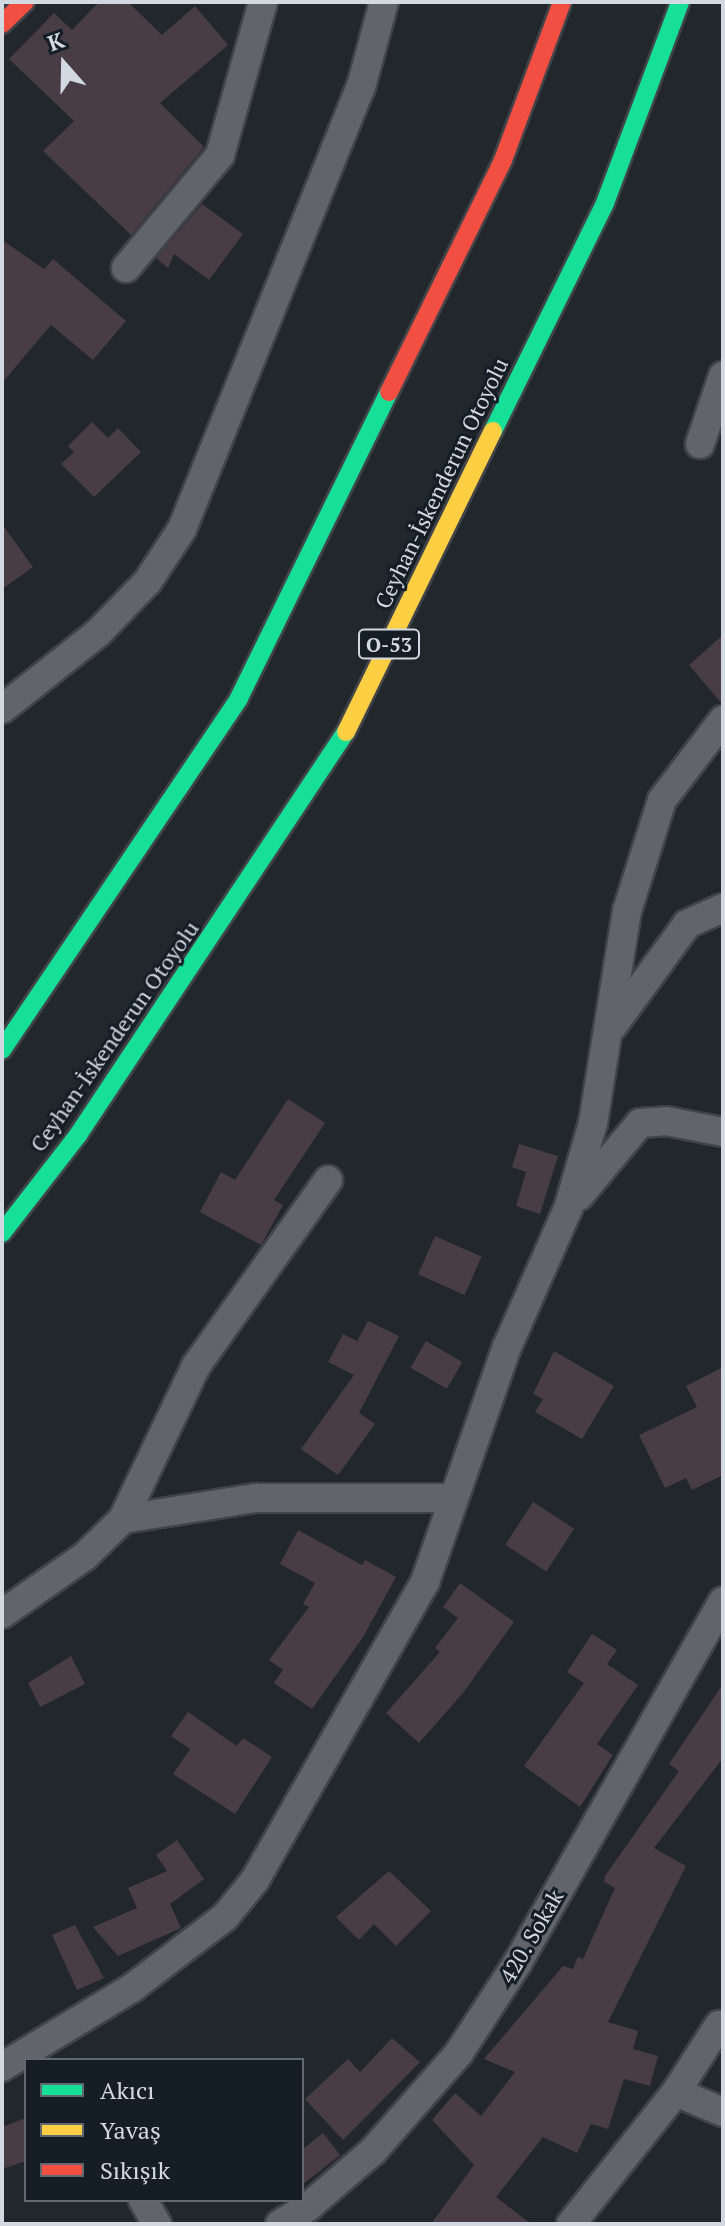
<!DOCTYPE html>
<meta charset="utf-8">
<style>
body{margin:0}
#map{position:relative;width:725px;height:2226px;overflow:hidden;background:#22272c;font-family:"PT Serif",serif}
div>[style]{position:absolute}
.building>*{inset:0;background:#483d45;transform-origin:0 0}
.roads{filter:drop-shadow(2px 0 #404449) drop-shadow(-2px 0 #404449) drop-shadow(0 2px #404449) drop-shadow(0 -2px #404449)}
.street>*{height:28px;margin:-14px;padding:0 14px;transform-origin:14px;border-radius:14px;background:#616468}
.fast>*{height:18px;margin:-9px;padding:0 9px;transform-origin:9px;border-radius:9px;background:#16e098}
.slow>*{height:18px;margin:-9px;padding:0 9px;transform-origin:9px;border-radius:9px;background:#ffcf43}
.jam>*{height:18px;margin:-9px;padding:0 9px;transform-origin:9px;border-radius:9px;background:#f24e42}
span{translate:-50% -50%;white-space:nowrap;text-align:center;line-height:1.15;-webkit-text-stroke:6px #151d26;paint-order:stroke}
.shield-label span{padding:2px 6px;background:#151d26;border:2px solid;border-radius:6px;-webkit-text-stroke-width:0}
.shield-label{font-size:20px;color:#d3d9e0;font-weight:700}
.street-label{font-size:22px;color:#d3d9e0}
.frame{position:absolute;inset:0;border:4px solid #d3d9e0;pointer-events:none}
.legend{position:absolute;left:24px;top:2058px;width:280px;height:144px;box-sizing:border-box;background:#151d26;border:2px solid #616870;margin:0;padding:10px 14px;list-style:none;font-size:24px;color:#d3d9e0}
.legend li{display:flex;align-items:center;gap:16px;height:40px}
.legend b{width:40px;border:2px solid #616870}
.north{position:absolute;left:24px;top:24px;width:80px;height:80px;-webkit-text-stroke:6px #151d26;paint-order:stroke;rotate:340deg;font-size:22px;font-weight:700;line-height:32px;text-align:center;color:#d3d9e0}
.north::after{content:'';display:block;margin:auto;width:28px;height:36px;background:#d3d9e0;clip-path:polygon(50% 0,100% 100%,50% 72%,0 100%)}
</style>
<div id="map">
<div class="building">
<div style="clip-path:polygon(99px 2px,128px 2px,162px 35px,195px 6px,228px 45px,160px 103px,204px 147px,131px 235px,43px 151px,74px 121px,9px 59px,54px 13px,72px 30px)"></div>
<div style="clip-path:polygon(202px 204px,243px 234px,209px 280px,174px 254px,168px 268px,156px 258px)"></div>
<div style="clip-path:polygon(2px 240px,44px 269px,53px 259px,126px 321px,93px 360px,51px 325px,2px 383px)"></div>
<div style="clip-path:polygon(92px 422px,108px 438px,118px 428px,141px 452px,94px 497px,61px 464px,74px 452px,68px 446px)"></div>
<div style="clip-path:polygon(2px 524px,33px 567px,2px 589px)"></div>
<div style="clip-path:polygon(723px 635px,723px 703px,722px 704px,689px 665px)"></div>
<div style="clip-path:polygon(288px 1099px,325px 1123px,274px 1200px,283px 1205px,261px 1245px,200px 1212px,221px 1172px,235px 1180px)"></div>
<div style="clip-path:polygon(519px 1144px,558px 1156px,540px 1214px,516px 1206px,526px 1172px,512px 1167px)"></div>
<div style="left:435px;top:1236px;width:51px;height:42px;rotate:24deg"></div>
<div style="clip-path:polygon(368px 1321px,399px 1336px,359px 1413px,375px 1424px,338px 1475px,301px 1449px,354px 1375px,328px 1362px,343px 1334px,357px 1341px)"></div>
<div style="left:426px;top:1341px;width:42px;height:31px;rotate:30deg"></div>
<div style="clip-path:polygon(554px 1351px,614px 1386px,582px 1439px,535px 1412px,543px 1399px,533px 1394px)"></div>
<div style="clip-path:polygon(723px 1367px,723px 1475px,692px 1490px,686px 1478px,665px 1488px,639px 1435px,697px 1407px,686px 1386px)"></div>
<div style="left:533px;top:1502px;width:49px;height:51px;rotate:33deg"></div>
<div style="clip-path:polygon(298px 1530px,362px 1565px,365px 1560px,396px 1577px,363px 1637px,312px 1709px,274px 1683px,283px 1670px,269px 1660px,309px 1607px,303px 1604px,315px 1583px,280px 1564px)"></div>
<div style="clip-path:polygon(460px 1583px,514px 1622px,463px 1693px,419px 1743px,386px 1713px,440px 1652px,435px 1648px,458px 1618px,443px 1607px)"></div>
<div style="clip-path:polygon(592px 1634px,617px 1650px,607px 1664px,638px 1685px,597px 1744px,613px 1755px,580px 1807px,524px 1766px,584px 1683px,567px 1672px)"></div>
<div style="clip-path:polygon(71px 1656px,85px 1684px,40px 1707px,28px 1683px)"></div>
<div style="clip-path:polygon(723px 1684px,723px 1758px,654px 1848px,686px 1866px,608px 2022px,638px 2031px,633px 2049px,658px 2056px,650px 2086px,624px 2079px,608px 2129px,591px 2124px,577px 2153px,543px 2137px,496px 2197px,531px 2224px,431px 2224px,474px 2165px,432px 2120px,455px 2093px,481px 2116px,515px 2072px,484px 2059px,563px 1966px,573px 1969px,578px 1957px,583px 1959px,615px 1888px,604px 1882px,605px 1876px,679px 1771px,669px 1764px)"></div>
<div style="clip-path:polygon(188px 1712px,237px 1746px,243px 1738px,272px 1757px,235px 1814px,173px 1774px,190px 1749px,171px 1736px)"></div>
<div style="clip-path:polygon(177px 1840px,204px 1879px,170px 1904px,181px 1928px,118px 1956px,93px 1927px,137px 1908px,128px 1888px,167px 1871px,156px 1855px)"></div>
<div style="clip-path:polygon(389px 1871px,431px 1911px,396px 1946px,374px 1924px,359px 1940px,336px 1917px)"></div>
<div style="clip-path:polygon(75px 1925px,104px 1978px,77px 1990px,52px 1935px)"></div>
<div style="clip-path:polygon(392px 2038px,420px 2062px,343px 2140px,305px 2099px,348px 2059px,360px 2072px)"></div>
<div style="clip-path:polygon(26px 2118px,26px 2161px,2px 2169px,2px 2127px)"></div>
<div style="clip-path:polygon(323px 2133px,340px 2155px,302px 2185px,302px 2150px)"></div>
</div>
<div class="roads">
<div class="street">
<div style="left:126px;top:268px;width:147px;rotate:-50.2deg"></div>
<div style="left:220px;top:155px;width:159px;rotate:-74.3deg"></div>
<div style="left:700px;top:444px;width:72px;rotate:-71.3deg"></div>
<div style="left:2px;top:709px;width:122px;rotate:-38.4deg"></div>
<div style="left:98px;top:633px;width:72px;rotate:-46.1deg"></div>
<div style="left:148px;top:581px;width:62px;rotate:-56.8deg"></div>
<div style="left:182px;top:529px;width:477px;rotate:-68deg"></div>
<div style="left:361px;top:87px;width:88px;rotate:-74.9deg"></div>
<div style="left:612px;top:1027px;width:127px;rotate:-53.9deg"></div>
<div style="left:687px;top:924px;width:39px;rotate:-24deg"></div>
<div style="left:579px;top:1196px;width:95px;rotate:-50.1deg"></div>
<div style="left:640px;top:1123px;width:26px;rotate:-4deg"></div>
<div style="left:666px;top:1121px;width:58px;rotate:10.9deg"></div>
<div style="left:123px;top:1519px;width:170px;rotate:-64.5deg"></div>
<div style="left:196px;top:1366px;width:228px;rotate:-54.6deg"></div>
<div style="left:2px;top:1614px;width:101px;rotate:-34.9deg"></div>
<div style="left:85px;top:1556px;width:53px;rotate:-44.2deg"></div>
<div style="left:123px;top:1519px;width:135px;rotate:-9deg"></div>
<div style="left:256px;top:1498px;width:198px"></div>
<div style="left:2px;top:2067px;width:152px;rotate:-31.3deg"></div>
<div style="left:132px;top:1988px;width:117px;rotate:-37.4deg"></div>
<div style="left:225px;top:1917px;width:48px;rotate:-51deg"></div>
<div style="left:255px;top:1880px;width:343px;rotate:-60.3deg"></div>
<div style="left:425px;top:1582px;width:249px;rotate:-70.8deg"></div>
<div style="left:507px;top:1347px;width:151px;rotate:-66.2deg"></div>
<div style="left:568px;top:1209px;width:90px;rotate:-73.8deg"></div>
<div style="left:593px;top:1123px;width:215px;rotate:-80.9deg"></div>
<div style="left:627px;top:911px;width:116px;rotate:-72.5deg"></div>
<div style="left:662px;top:800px;width:101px;rotate:-52.7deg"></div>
<div style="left:676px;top:2092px;width:51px;rotate:23.1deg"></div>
<div style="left:143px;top:2200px;width:28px;rotate:60deg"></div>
<div style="left:280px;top:2224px;width:33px;rotate:-31deg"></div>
<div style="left:308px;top:2207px;width:86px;rotate:-40.7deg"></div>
<div style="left:373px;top:2151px;width:130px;rotate:-48.7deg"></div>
<div style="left:459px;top:2053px;width:108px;rotate:-57deg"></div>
<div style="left:518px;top:1962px;width:415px;rotate:-60.4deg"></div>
<div style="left:571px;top:2224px;width:169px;rotate:-51.5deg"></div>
<div style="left:676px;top:2092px;width:80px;rotate:-57.3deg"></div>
</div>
<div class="fast">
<div style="left:493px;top:431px;width:254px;rotate:-63.8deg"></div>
<div style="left:605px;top:203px;width:215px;rotate:-69.5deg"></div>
<div style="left:2px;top:1050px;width:424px;rotate:-56deg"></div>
<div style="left:239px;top:698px;width:341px;rotate:-63.9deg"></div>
<div style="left:2px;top:1233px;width:124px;rotate:-52.2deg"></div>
<div style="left:78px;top:1135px;width:484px;rotate:-56.4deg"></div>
</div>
<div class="slow">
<div style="left:346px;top:732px;width:335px;rotate:-64deg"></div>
</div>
<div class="jam">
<div style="left:2px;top:24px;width:32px;rotate:-44deg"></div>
<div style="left:389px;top:392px;width:258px;rotate:-63.8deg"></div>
<div style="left:503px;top:160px;width:169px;rotate:-69.5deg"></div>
</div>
</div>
<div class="shield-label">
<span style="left:389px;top:644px">O-53</span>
</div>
<div class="street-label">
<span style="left:441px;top:483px;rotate:-64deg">Ceyhan-İskenderun Otoyolu</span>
<span style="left:114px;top:1036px;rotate:-55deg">Ceyhan-İskenderun Otoyolu</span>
<span style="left:531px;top:1936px;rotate:-60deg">420. Sokak</span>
</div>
<div class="frame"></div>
<ul class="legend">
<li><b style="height:10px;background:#16e098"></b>Akıcı</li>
<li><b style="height:10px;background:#ffcf43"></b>Yavaş</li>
<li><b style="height:10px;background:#f24e42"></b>Sıkışık</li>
</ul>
<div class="north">K</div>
</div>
